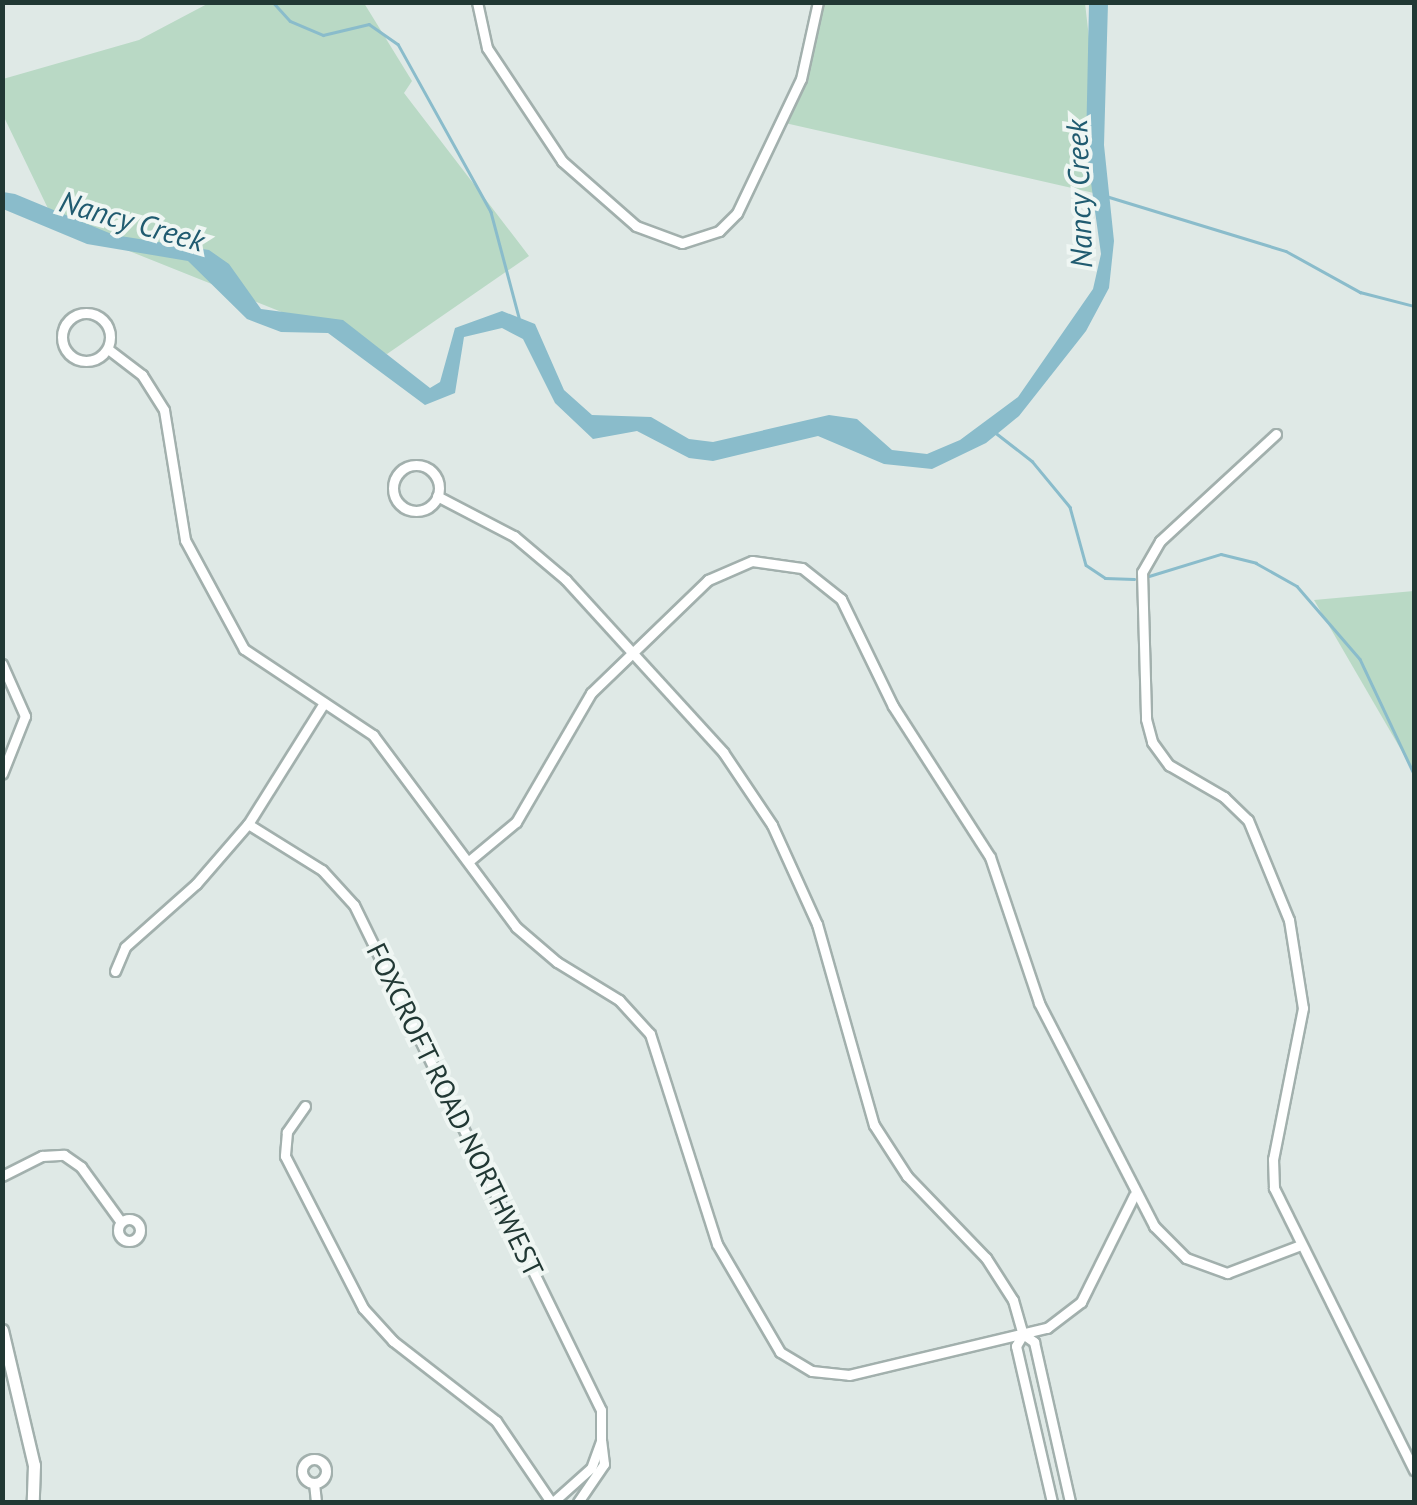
<!DOCTYPE html>
<style>
body{margin:0}
#map{position:relative;width:1417px;height:1505px;overflow:hidden;background:#dfe9e6;font-family:"PT Sans",sans-serif}
div>[style]{position:absolute}
.green>*{inset:0;background:#b9d9c5}
.water>*{inset:0;background:#8abccb}
.stream>*{height:2.5px;margin:-1.25px;padding:0 1.25px;transform-origin:1.25px;border-radius:1.25px;background:#8abccb}
.roads{filter:drop-shadow(2px 0 #a2b0ad) drop-shadow(-2px 0 #a2b0ad) drop-shadow(0 2px #a2b0ad) drop-shadow(0 -2px #a2b0ad)}
.street>*{height:9px;margin:-4.5px;padding:0 4.5px;transform-origin:4.5px;border-radius:4.5px;background:#fff}
.street>.ring{margin:-4.5px;padding:0;box-sizing:content-box;background:none;border:9px solid #fff;border-radius:50%}
.secondary>*{height:11px;margin:-5.5px;padding:0 5.5px;transform-origin:5.5px;border-radius:5.5px;background:#fff}
span{translate:-50% -50%;white-space:nowrap;text-align:center;line-height:1.15;-webkit-text-stroke:8px #eff6f3;paint-order:stroke}
.street-label{font-size:28px;color:#213834}
.water-label{font-size:30px;color:#205b70;font-style:italic}
.frame{position:absolute;inset:0;border:5px solid #213834;pointer-events:none}
</style>
<div id="map">
<div class="green">
<div style="clip-path:polygon(209px 3px,364px 3px,412px 81px,404px 93px,529px 256px,387px 354px,54px 221px,3px 115px,3px 79px,139px 40px)"></div>
<div style="clip-path:polygon(818px 3px,1085px 3px,1107px 196px,785px 123px,812px 56px)"></div>
<div style="clip-path:polygon(1414px 591px,1414px 772px,1314px 600px)"></div>
</div>
<div class="water">
<div style="clip-path:polygon(1089px 3px,1108px 3px,1104px 145px,1114px 241px,1109px 288px,1086px 331px,1019px 416px,986px 443px,932px 469px,884px 464px,818px 436px,713px 461px,689px 458px,637px 431px,593px 439px,555px 403px,523px 339px,502px 328px,464px 337px,455px 393px,425px 405px,328px 333px,281px 332px,247px 319px,188px 261px,87px 244px,3px 209px,3px 192px,15px 194px,114px 235px,209px 250px,229px 264px,261px 309px,343px 320px,430px 388px,440px 382px,455px 328px,502px 311px,535px 324px,564px 390px,592px 415px,651px 417px,689px 439px,713px 442px,829px 415px,857px 419px,892px 450px,927px 454px,960px 440px,1018px 397px,1093px 289px,1101px 254px,1086px 147px)"></div>
</div>
<div class="stream">
<div style="left:273px;top:2px;width:25px;rotate:48deg"></div>
<div style="left:290px;top:21px;width:36px;rotate:23deg"></div>
<div style="left:323px;top:35px;width:47px;rotate:-13.4deg"></div>
<div style="left:369px;top:24px;width:35px;rotate:35deg"></div>
<div style="left:398px;top:44px;width:192px;rotate:61deg"></div>
<div style="left:491px;top:212px;width:109px;rotate:75.1deg"></div>
<div style="left:1106px;top:196px;width:188px;rotate:17deg"></div>
<div style="left:1286px;top:251px;width:85px;rotate:29deg"></div>
<div style="left:1360px;top:292px;width:56px;rotate:14.5deg"></div>
<div style="left:996px;top:433px;width:46px;rotate:37.9deg"></div>
<div style="left:1032px;top:461px;width:60px;rotate:50.4deg"></div>
<div style="left:1070px;top:507px;width:60px;rotate:74.6deg"></div>
<div style="left:1086px;top:565px;width:23px;rotate:34deg"></div>
<div style="left:1105px;top:578px;width:29px;rotate:2deg"></div>
<div style="left:1149px;top:576px;width:75px;rotate:-17deg"></div>
<div style="left:1221px;top:554px;width:36px;rotate:14deg"></div>
<div style="left:1256px;top:563px;width:47px;rotate:29.3deg"></div>
<div style="left:1297px;top:586px;width:96px;rotate:49.2deg"></div>
<div style="left:1360px;top:659px;width:127px;rotate:64.8deg"></div>
</div>
<div class="roads">
<div class="street">
<div style="left:477px;top:2px;width:47px;rotate:77.7deg"></div>
<div style="left:487px;top:48px;width:136px;rotate:56.4deg"></div>
<div style="left:562px;top:161px;width:98px;rotate:41.3deg"></div>
<div style="left:636px;top:226px;width:49px;rotate:20.3deg"></div>
<div style="left:682px;top:243px;width:39px;rotate:-18deg"></div>
<div style="left:719px;top:231px;width:25px;rotate:-45deg"></div>
<div style="left:737px;top:213px;width:148px;rotate:-64.5deg"></div>
<div style="left:801px;top:79px;width:79px;rotate:-77.6deg"></div>
<div class="ring" style="left:62px;top:313px;width:39px;height:39px"></div>
<div style="left:108px;top:349px;width:43px;rotate:37.4deg"></div>
<div style="left:142px;top:375px;width:41px;rotate:57.8deg"></div>
<div style="left:164px;top:410px;width:132px;rotate:80.8deg"></div>
<div style="left:185px;top:540px;width:124px;rotate:61.6deg"></div>
<div style="left:244px;top:649px;width:155px;rotate:33.7deg"></div>
<div style="left:373px;top:735px;width:239px;rotate:53.3deg"></div>
<div style="left:516px;top:927px;width:54px;rotate:40.5deg"></div>
<div style="left:557px;top:962px;width:73px;rotate:31.5deg"></div>
<div style="left:619px;top:1000px;width:46px;rotate:47.6deg"></div>
<div style="left:650px;top:1034px;width:220px;rotate:72.3deg"></div>
<div style="left:717px;top:1244px;width:125px;rotate:59.7deg"></div>
<div style="left:780px;top:1352px;width:37px;rotate:31deg"></div>
<div style="left:812px;top:1371px;width:37px;rotate:6deg"></div>
<div style="left:849px;top:1375px;width:204px;rotate:-13.4deg"></div>
<div style="left:1047px;top:1328px;width:43px;rotate:-37.4deg"></div>
<div style="left:1081px;top:1302px;width:119px;rotate:-63.6deg"></div>
<div style="left:1276px;top:434px;width:158px;rotate:137.3deg"></div>
<div style="left:1160px;top:541px;width:36px;rotate:120deg"></div>
<div style="left:1142px;top:572px;width:147px;rotate:88.4deg"></div>
<div style="left:1146px;top:719px;width:24px;rotate:75deg"></div>
<div style="left:1152px;top:742px;width:29px;rotate:54deg"></div>
<div style="left:1169px;top:765px;width:64px;rotate:30.2deg"></div>
<div style="left:1224px;top:797px;width:33px;rotate:44deg"></div>
<div style="left:1248px;top:820px;width:108px;rotate:67.7deg"></div>
<div style="left:1289px;top:920px;width:89px;rotate:81deg"></div>
<div style="left:1303px;top:1008px;width:154px;rotate:101.2deg"></div>
<div style="left:1273px;top:1159px;width:29px;rotate:88deg"></div>
<div style="left:1274px;top:1188px;width:315px;rotate:63.6deg"></div>
<div class="ring" style="left:393px;top:465px;width:37px;height:37px"></div>
<div style="left:437px;top:496px;width:87px;rotate:27.5deg"></div>
<div style="left:514px;top:536px;width:68px;rotate:40.2deg"></div>
<div style="left:566px;top:580px;width:233px;rotate:47.6deg"></div>
<div style="left:723px;top:752px;width:88px;rotate:56.1deg"></div>
<div style="left:772px;top:825px;width:109px;rotate:65.6deg"></div>
<div style="left:817px;top:924px;width:209px;rotate:74.2deg"></div>
<div style="left:874px;top:1125px;width:61px;rotate:57.1deg"></div>
<div style="left:907px;top:1176px;width:114px;rotate:46.1deg"></div>
<div style="left:986px;top:1258px;width:50px;rotate:57.3deg"></div>
<div style="left:1013px;top:1300px;width:35px;rotate:74deg"></div>
<div style="left:1023px;top:1334px;width:14px;rotate:120deg"></div>
<div style="left:1016px;top:1346px;width:160px;rotate:77deg"></div>
<div style="left:2px;top:664px;width:57px;rotate:66.1deg"></div>
<div style="left:25px;top:716px;width:62px;rotate:111.6deg"></div>
<div style="left:248px;top:824px;width:87px;rotate:31.9deg"></div>
<div style="left:322px;top:870px;width:47px;rotate:47.6deg"></div>
<div style="left:354px;top:905px;width:562px;rotate:63.94deg"></div>
<div style="left:601px;top:1410px;width:31px;rotate:90deg"></div>
<div style="left:601px;top:1441px;width:29px;rotate:110deg"></div>
<div style="left:591px;top:1468px;width:51px;rotate:138.2deg"></div>
<div style="left:469px;top:861px;width:61px;rotate:-39.7deg"></div>
<div style="left:516px;top:822px;width:149px;rotate:-59.8deg"></div>
<div style="left:591px;top:693px;width:163px;rotate:-44deg"></div>
<div style="left:708px;top:580px;width:48px;rotate:-23.4deg"></div>
<div style="left:752px;top:561px;width:50px;rotate:8deg"></div>
<div style="left:802px;top:568px;width:50px;rotate:38.5deg"></div>
<div style="left:841px;top:599px;width:119px;rotate:64.1deg"></div>
<div style="left:893px;top:706px;width:179px;rotate:57.3deg"></div>
<div style="left:990px;top:857px;width:154px;rotate:71.4deg"></div>
<div style="left:1039px;top:1003px;width:251px;rotate:62.7deg"></div>
<div style="left:1154px;top:1226px;width:45px;rotate:45deg"></div>
<div style="left:1186px;top:1258px;width:44px;rotate:20.1deg"></div>
<div style="left:1227px;top:1273px;width:76px;rotate:-20.8deg"></div>
<div style="left:115px;top:971px;width:26px;rotate:-67deg"></div>
<div style="left:125px;top:947px;width:95px;rotate:-41.6deg"></div>
<div style="left:196px;top:884px;width:79px;rotate:-49.1deg"></div>
<div style="left:248px;top:824px;width:143px;rotate:-57.9deg"></div>
<div style="left:305px;top:1106px;width:32px;rotate:125deg"></div>
<div style="left:287px;top:1132px;width:24px;rotate:95deg"></div>
<div style="left:285px;top:1156px;width:171px;rotate:62.8deg"></div>
<div style="left:363px;top:1308px;width:45px;rotate:47.7deg"></div>
<div style="left:393px;top:1341px;width:130px;rotate:37.8deg"></div>
<div style="left:496px;top:1421px;width:98px;rotate:55.8deg"></div>
<div style="left:2px;top:1176px;width:45px;rotate:-26.6deg"></div>
<div style="left:42px;top:1156px;width:22px;rotate:-3deg"></div>
<div style="left:64px;top:1155px;width:21px;rotate:35deg"></div>
<div style="left:81px;top:1167px;width:68px;rotate:54deg"></div>
<div class="ring" style="left:118px;top:1219px;width:13px;height:13px"></div>
<div style="left:1023px;top:1334px;width:14px;rotate:36deg"></div>
<div style="left:1034px;top:1342px;width:164px;rotate:77.3deg"></div>
<div class="ring" style="left:302px;top:1459px;width:15px;height:15px"></div>
<div style="left:314px;top:1483px;width:19px;rotate:84deg"></div>
<div style="left:578px;top:1502px;width:46px;rotate:-55.6deg"></div>
<div style="left:604px;top:1464px;width:23px;rotate:-97deg"></div>
</div>
<div class="secondary">
<div style="left:2px;top:1330px;width:139px;rotate:76.7deg"></div>
<div style="left:34px;top:1465px;width:37px;rotate:92deg"></div>
</div>
</div>
<div class="street-label">
<span style="left:455px;top:1110px;rotate:64deg">FOXCROFT ROAD NORTHWEST</span>
</div>
<div class="water-label">
<span style="left:1079px;top:194px;rotate:-92deg">Nancy Creek</span>
<span style="left:132px;top:221px;rotate:16deg">Nancy Creek</span>
</div>
<div class="frame"></div>
</div>
